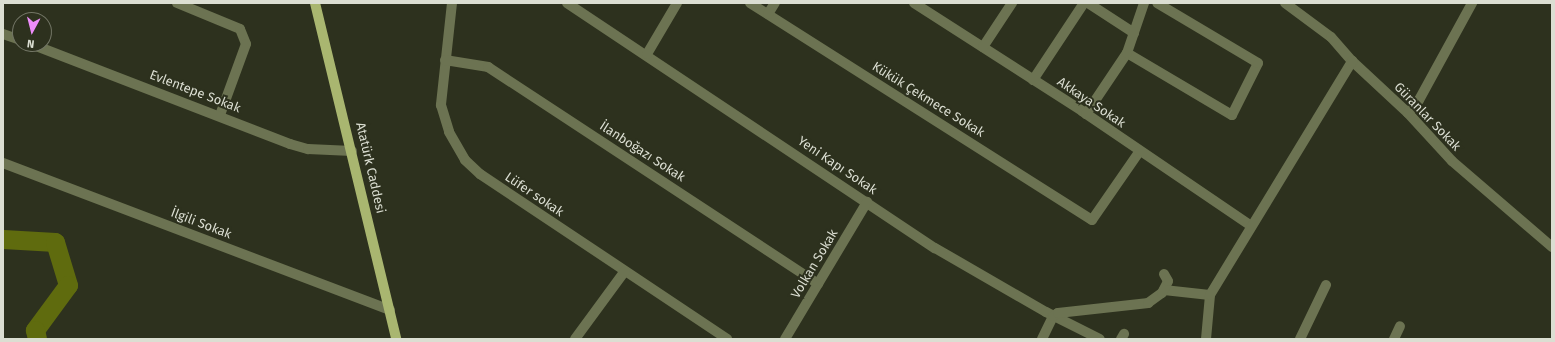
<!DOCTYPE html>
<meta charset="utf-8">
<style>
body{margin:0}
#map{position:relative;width:1555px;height:342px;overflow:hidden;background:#2d311e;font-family:"Fira Sans",sans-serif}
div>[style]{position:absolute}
.river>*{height:19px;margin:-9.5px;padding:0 9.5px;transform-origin:9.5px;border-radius:9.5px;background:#5f6b0e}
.minor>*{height:10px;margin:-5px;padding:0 5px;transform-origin:5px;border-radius:5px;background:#6c7352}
.major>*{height:10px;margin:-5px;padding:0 5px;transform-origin:5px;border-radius:5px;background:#a9b670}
span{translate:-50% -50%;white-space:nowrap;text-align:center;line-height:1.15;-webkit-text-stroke:4px #2d311e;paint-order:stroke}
.street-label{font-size:13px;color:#dbded2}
.frame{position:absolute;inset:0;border:4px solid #dbded2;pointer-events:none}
.north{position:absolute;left:12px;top:12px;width:40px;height:40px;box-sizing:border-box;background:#2d311e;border:1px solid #737666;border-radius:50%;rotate:187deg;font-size:11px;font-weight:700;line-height:16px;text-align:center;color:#dbded2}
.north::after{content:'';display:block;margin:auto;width:14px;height:18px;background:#ed8cf9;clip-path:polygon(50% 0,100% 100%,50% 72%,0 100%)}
</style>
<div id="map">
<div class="river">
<div style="left:3px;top:239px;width:52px;rotate:3.3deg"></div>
<div style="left:55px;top:242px;width:45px;rotate:73.2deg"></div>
<div style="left:68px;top:285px;width:56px;rotate:126.3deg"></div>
<div style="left:35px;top:330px;width:9px;rotate:77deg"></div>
</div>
<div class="minor">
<div style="left:177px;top:3px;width:68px;rotate:22.4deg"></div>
<div style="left:240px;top:29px;width:16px;rotate:68deg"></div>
<div style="left:246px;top:44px;width:76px;rotate:110.1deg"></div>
<div style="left:452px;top:3px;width:103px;rotate:96.2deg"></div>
<div style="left:441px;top:105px;width:28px;rotate:73deg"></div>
<div style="left:449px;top:132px;width:32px;rotate:60deg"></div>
<div style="left:465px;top:160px;width:21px;rotate:43deg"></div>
<div style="left:480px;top:174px;width:297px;rotate:33.7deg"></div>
<div style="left:567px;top:3px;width:442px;rotate:33.7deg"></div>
<div style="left:935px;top:248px;width:128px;rotate:30deg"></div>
<div style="left:1046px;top:312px;width:60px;rotate:26.6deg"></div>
<div style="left:750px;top:3px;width:405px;rotate:32.4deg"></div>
<div style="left:1092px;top:220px;width:83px;rotate:-55.3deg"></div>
<div style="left:914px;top:3px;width:200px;rotate:32.7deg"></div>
<div style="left:1082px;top:111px;width:204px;rotate:34.2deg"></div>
<div style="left:1088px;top:3px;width:55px;rotate:33.1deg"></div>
<div style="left:1285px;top:3px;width:57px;rotate:36.5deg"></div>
<div style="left:1331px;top:37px;width:32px;rotate:49deg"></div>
<div style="left:1352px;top:61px;width:76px;rotate:42.9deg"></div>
<div style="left:1408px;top:113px;width:65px;rotate:47.5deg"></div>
<div style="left:1452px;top:161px;width:132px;rotate:40.7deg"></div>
<div style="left:768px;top:14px;width:13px;rotate:-58deg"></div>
<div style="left:3px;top:34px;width:18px;rotate:19deg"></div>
<div style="left:31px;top:44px;width:278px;rotate:21.1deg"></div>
<div style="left:290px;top:144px;width:19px;rotate:16deg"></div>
<div style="left:308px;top:149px;width:44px;rotate:2.6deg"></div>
<div style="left:983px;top:47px;width:53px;rotate:-56.6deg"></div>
<div style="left:1127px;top:53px;width:122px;rotate:30.6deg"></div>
<div style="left:1232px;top:115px;width:58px;rotate:-63.4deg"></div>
<div style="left:1258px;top:63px;width:117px;rotate:-149.3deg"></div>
<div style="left:647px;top:54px;width:59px;rotate:-59.5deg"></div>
<div style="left:445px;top:60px;width:44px;rotate:9.2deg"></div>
<div style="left:488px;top:67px;width:395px;rotate:33.3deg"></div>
<div style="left:1033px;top:80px;width:92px;rotate:-56.5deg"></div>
<div style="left:1408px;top:113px;width:17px;rotate:-50deg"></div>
<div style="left:1419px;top:100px;width:111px;rotate:-61.3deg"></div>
<div style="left:1086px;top:114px;width:73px;rotate:-56.1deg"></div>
<div style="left:1127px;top:53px;width:53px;rotate:-71.2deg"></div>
<div style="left:3px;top:163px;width:414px;rotate:20.8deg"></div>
<div style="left:1164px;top:290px;width:46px;rotate:6.2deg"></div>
<div style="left:575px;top:339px;width:84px;rotate:-53.7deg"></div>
<div style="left:785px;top:339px;width:160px;rotate:-59.1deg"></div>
<div style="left:1042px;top:339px;width:25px;rotate:-64deg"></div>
<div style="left:1053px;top:316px;width:6px;rotate:-31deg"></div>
<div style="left:1058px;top:313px;width:91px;rotate:-6.3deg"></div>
<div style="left:1148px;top:303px;width:17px;rotate:-36deg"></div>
<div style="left:1162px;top:293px;width:13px;rotate:-63deg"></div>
<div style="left:1168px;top:281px;width:8px;rotate:-120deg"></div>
<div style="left:1121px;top:339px;width:6px;rotate:-59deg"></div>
<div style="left:1206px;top:339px;width:44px;rotate:-84.8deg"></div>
<div style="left:1210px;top:295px;width:274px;rotate:-58.7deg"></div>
<div style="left:1300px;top:339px;width:60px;rotate:-64.3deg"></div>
<div style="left:1394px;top:339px;width:14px;rotate:-65deg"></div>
</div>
<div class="major">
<div style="left:315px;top:3px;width:346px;rotate:76.4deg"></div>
</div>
<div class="street-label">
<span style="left:195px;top:92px;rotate:21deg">Evlentepe Sokak</span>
<span style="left:928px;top:100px;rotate:32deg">Kükük Çekmece Sokak</span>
<span style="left:1091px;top:103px;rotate:34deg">Akkaya Sokak</span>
<span style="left:1427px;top:117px;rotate:46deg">Güranlar Sokak</span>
<span style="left:642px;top:152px;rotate:33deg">İlanboğazı Sokak</span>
<span style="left:837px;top:166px;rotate:34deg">Yeni Kapı Sokak</span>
<span style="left:370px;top:168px;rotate:77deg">Atatürk Caddesi</span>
<span style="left:534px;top:195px;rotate:34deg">Lüfer sokak</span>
<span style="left:201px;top:224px;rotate:21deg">İlgili Sokak</span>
<span style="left:815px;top:264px;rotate:-59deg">Volkan Sokak</span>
</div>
<div class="frame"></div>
<div class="north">N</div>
</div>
